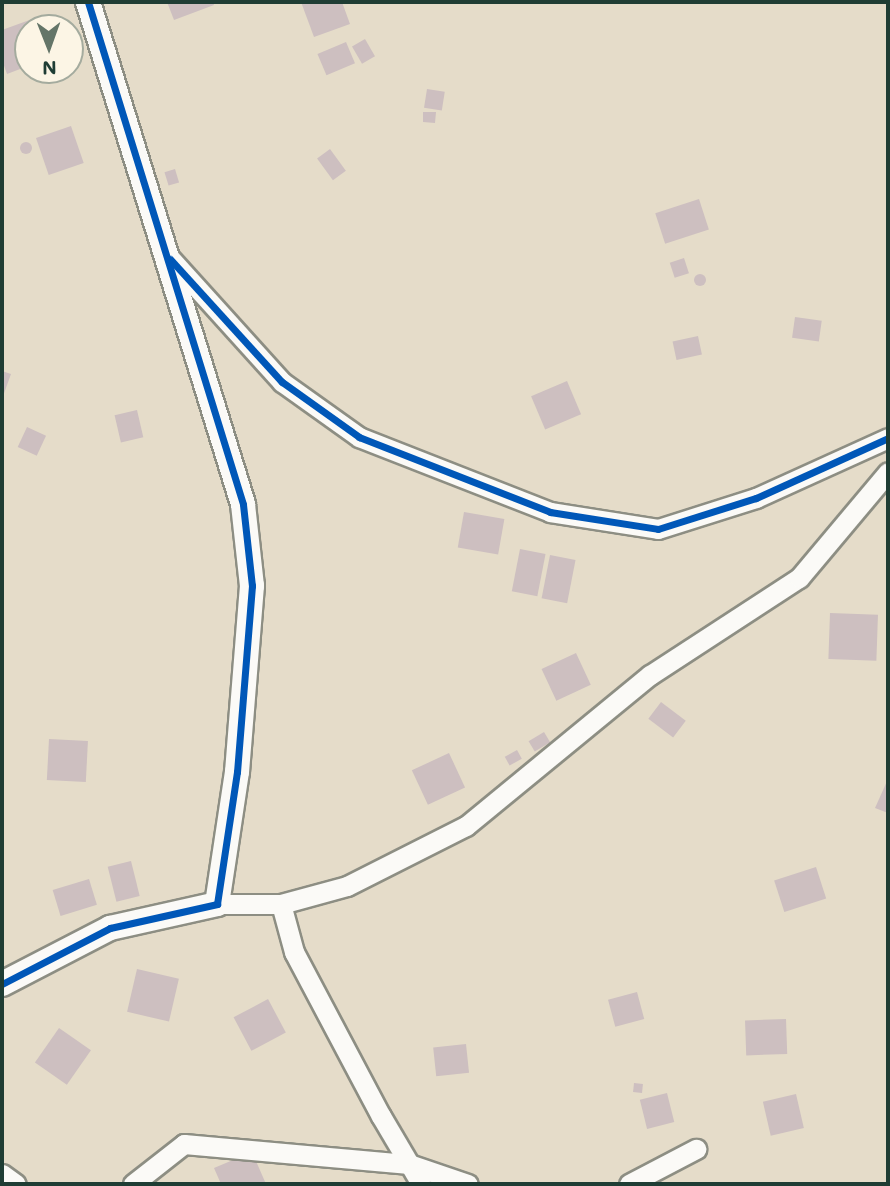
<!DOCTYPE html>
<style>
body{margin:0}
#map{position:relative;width:890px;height:1186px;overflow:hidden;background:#e5dcc9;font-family:Mali,sans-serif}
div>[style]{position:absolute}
.building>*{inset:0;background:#cdbfc0;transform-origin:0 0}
.round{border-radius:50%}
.roads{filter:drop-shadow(2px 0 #8d8e83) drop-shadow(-2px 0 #8d8e83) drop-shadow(0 2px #8d8e83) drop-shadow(0 -2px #8d8e83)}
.minor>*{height:19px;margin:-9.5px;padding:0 9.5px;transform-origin:9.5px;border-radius:9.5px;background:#fbfaf7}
.tertiary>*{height:24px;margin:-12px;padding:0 12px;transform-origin:12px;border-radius:12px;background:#fbfaf7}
.cycleway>*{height:7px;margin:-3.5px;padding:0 3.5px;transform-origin:3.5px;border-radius:3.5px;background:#0057b8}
span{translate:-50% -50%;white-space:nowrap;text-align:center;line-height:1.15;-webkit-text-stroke:5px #fcf5e5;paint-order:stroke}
.frame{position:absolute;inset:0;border:4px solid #1f3d34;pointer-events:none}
.north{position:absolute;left:14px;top:14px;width:70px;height:70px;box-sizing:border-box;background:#fcf5e5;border:2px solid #a4ab9e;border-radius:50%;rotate:179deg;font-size:19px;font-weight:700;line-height:28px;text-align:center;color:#1f3d34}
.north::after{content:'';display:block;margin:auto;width:24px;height:32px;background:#647568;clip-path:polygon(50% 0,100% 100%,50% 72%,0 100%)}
</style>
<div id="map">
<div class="building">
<div style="clip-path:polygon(167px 2px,213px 2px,214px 5px,174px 20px)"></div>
<div style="clip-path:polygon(301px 2px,342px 2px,350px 24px,314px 37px)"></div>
<div style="clip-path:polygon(35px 18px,38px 28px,28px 28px,28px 66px,7px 74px,2px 60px,2px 30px)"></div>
<div style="left:365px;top:39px;width:20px;height:15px;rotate:60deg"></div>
<div style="left:346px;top:42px;width:23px;height:31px;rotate:67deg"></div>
<div style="left:427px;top:89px;width:18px;height:19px;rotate:9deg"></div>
<div style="clip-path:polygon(423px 112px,436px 112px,435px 123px,423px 122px)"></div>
<div style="left:71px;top:126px;width:39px;height:37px;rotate:71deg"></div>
<div class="round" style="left:20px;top:142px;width:12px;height:12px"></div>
<div style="left:330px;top:149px;width:27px;height:16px;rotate:54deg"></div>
<div style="left:175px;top:169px;width:14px;height:11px;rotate:73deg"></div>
<div style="left:699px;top:199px;width:32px;height:46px;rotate:72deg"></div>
<div style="left:684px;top:258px;width:16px;height:15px;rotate:72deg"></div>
<div class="round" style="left:694px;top:274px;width:12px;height:12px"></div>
<div style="left:795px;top:317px;width:27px;height:21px;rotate:8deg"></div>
<div style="left:698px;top:336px;width:19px;height:26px;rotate:78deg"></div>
<div style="clip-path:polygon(2px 371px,11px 374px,2px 399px)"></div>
<div style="left:567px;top:381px;width:36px;height:39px;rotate:67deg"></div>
<div style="left:137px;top:410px;width:28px;height:23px;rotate:77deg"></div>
<div style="left:27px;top:427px;width:21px;height:22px;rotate:25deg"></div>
<div style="left:464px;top:512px;width:41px;height:36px;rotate:10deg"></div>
<div style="left:520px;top:549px;width:26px;height:43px;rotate:11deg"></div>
<div style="left:550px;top:555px;width:26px;height:44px;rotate:11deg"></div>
<div style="left:830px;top:613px;width:48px;height:46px;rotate:2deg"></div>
<div style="left:576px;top:653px;width:35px;height:38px;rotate:65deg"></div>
<div style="left:661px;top:702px;width:31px;height:21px;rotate:37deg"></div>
<div style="left:544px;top:732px;width:12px;height:18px;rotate:59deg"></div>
<div style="left:49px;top:739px;width:39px;height:41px;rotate:3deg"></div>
<div style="left:517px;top:750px;width:10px;height:14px;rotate:61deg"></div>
<div style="left:449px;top:753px;width:38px;height:41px;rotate:65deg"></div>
<div style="clip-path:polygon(888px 779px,888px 813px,875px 808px)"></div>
<div style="left:131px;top:861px;width:36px;height:24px;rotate:76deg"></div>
<div style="left:816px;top:867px;width:33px;height:44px;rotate:72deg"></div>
<div style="left:89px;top:879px;width:27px;height:38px;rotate:73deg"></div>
<div style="left:137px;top:969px;width:43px;height:44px;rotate:13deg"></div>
<div style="left:637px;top:992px;width:28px;height:30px;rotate:75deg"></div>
<div style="left:268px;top:999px;width:38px;height:39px;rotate:62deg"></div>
<div style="left:786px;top:1019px;width:35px;height:41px;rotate:88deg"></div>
<div style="left:59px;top:1028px;width:39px;height:42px;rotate:35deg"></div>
<div style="left:466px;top:1044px;width:29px;height:33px;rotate:84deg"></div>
<div style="left:634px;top:1083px;width:9px;height:9px;rotate:6deg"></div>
<div style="left:667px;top:1093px;width:30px;height:28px;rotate:76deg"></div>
<div style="left:796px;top:1094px;width:35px;height:34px;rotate:77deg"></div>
<div style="clip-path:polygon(252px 1152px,266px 1184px,221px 1184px,214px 1168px)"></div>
</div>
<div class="roads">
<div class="minor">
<div style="left:169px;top:257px;width:169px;rotate:47.9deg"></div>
<div style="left:282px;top:382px;width:95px;rotate:35.5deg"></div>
<div style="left:359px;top:437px;width:205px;rotate:21.4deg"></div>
<div style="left:550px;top:512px;width:109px;rotate:8.9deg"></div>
<div style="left:658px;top:529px;width:103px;rotate:-17.6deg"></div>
<div style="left:756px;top:498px;width:145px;rotate:-24.4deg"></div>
<div style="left:217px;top:904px;width:64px"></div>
<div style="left:281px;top:904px;width:68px;rotate:-15.3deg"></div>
<div style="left:347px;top:886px;width:133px;rotate:-26.8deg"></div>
<div style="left:466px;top:826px;width:238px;rotate:-39.4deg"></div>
<div style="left:650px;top:675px;width:178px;rotate:-33.1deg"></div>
<div style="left:799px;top:578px;width:138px;rotate:-50deg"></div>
<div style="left:281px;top:904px;width:50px;rotate:74.8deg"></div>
<div style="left:294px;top:952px;width:186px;rotate:62.1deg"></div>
<div style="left:381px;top:1116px;width:79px;rotate:59.5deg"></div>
<div style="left:2px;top:1174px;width:17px;rotate:36deg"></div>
<div style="left:133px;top:1184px;width:65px;rotate:-38.1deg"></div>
<div style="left:184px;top:1144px;width:226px;rotate:5.1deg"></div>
<div style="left:409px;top:1164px;width:62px;rotate:18.7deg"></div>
<div style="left:629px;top:1184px;width:76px;rotate:-27.6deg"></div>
</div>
<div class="tertiary">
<div style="left:2px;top:984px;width:122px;rotate:-27.4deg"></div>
<div style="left:110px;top:928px;width:110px;rotate:-12.6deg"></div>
<div style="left:217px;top:904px;width:134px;rotate:-81.4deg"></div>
<div style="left:237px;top:772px;width:187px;rotate:-85.4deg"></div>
<div style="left:252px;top:586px;width:82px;rotate:-96.3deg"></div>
<div style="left:243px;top:504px;width:525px;rotate:-107.16deg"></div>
</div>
</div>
<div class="cycleway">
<div style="left:170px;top:259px;width:166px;rotate:47.7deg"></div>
<div style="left:282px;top:382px;width:95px;rotate:35.5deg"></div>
<div style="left:359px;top:437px;width:205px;rotate:21.4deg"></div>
<div style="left:550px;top:512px;width:109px;rotate:8.9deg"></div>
<div style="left:658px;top:529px;width:103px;rotate:-17.6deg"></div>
<div style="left:756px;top:498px;width:145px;rotate:-24.4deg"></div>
<div style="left:2px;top:984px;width:122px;rotate:-27.4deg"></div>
<div style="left:110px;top:928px;width:110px;rotate:-12.6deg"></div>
<div style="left:217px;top:904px;width:134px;rotate:-81.4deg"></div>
<div style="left:237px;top:772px;width:187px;rotate:-85.4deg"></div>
<div style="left:252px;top:586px;width:82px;rotate:-96.3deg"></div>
<div style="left:243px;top:504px;width:525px;rotate:-107.16deg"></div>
</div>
<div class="frame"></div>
<div class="north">N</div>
</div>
